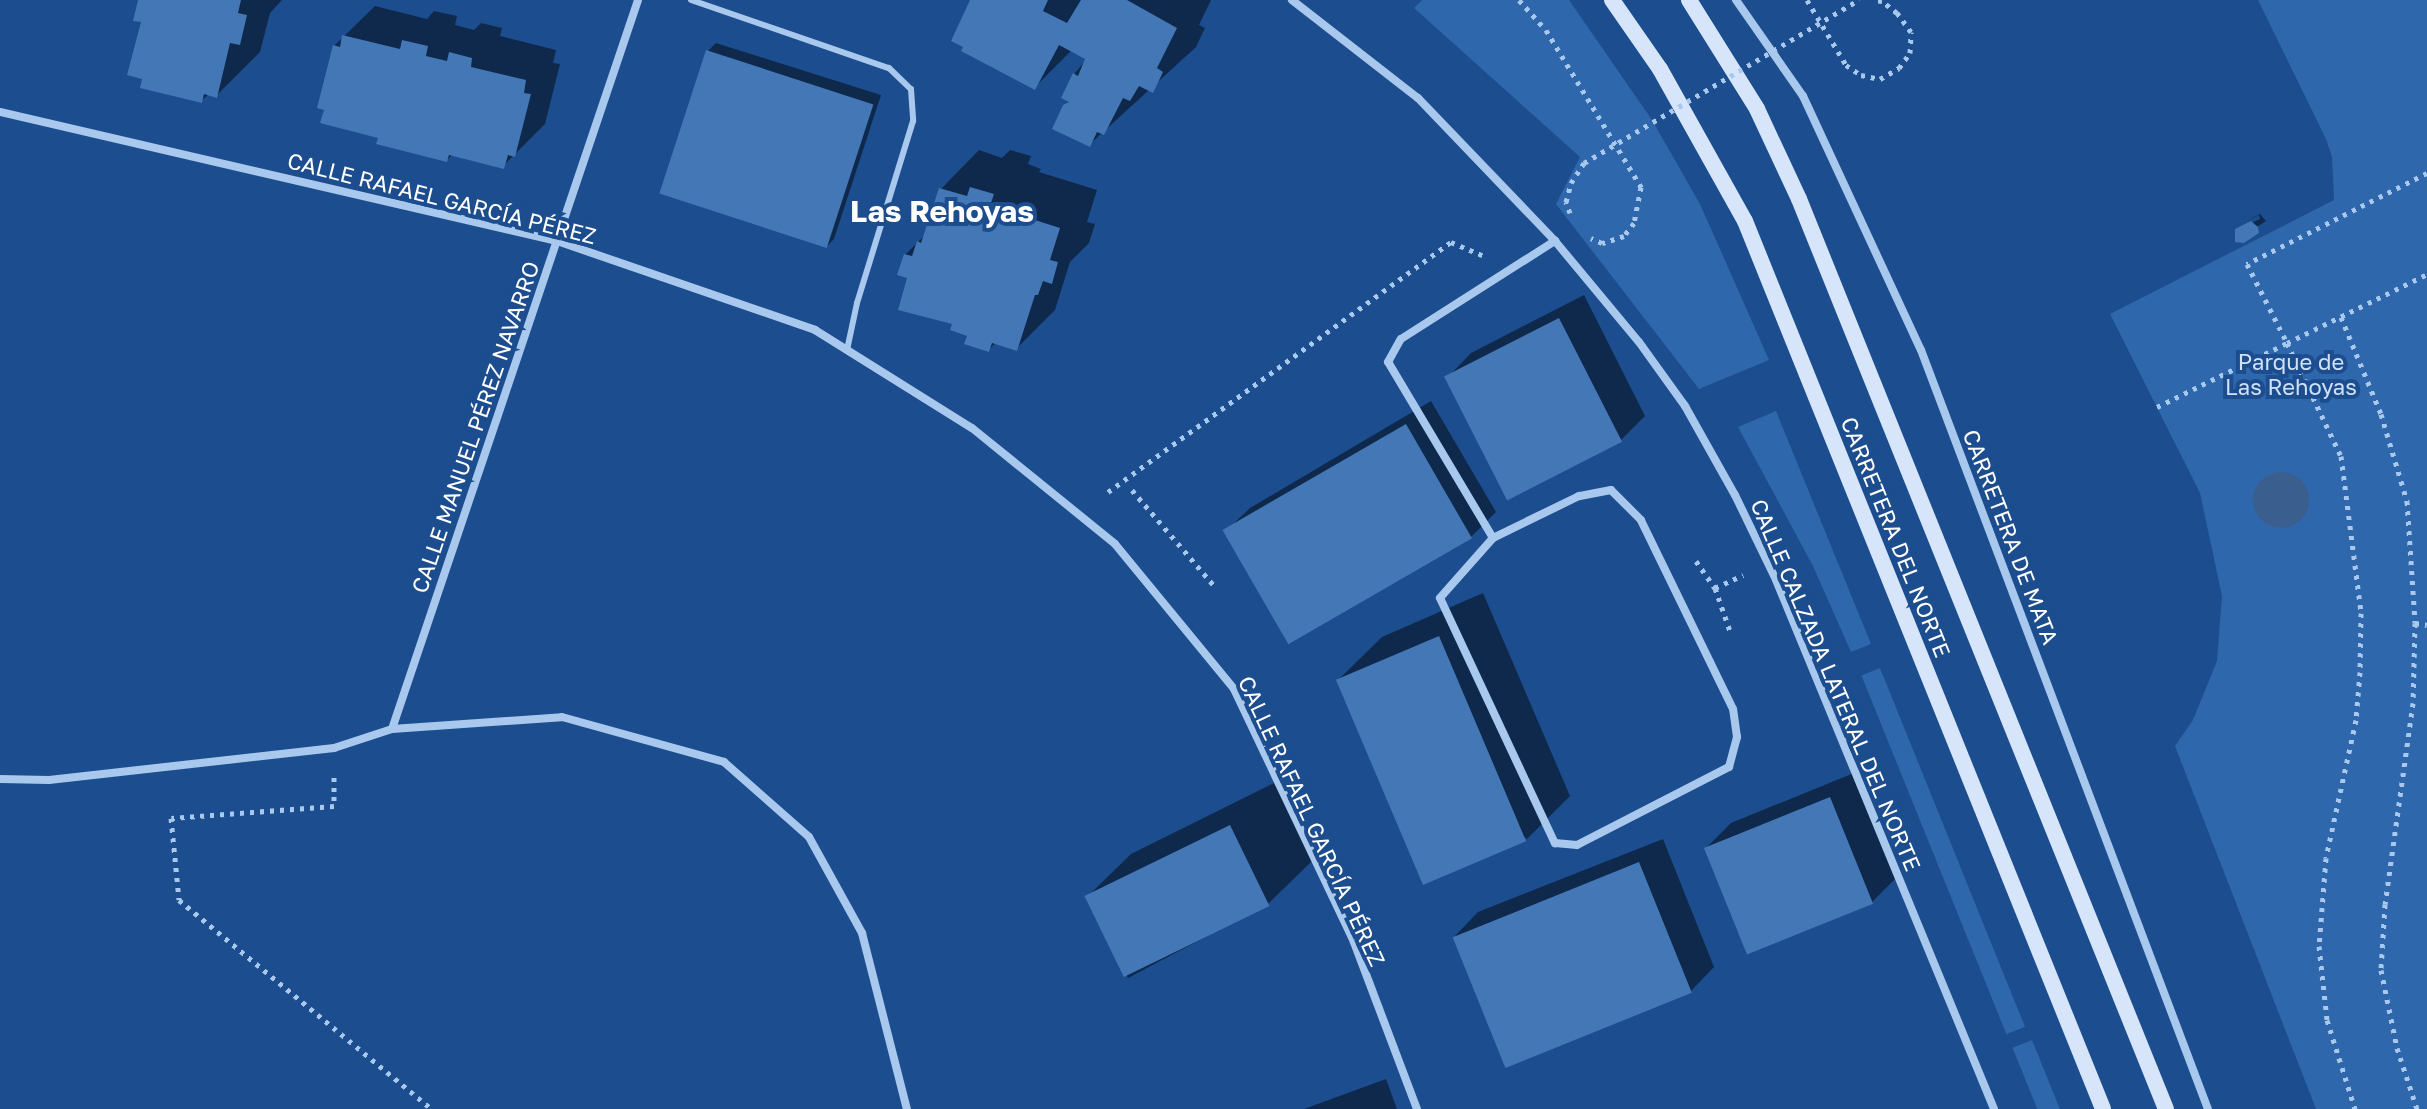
<!DOCTYPE html>
<meta charset="utf-8">
<style>
body{margin:0}
#map{position:relative;width:2427px;height:1109px;overflow:hidden;background:#1c4d8e;font-family:"Golos Text",sans-serif}
div>[style]{position:absolute}
.green>*{inset:0;background:#2f67ac;transform-origin:0 0}
.water>*{inset:0;background:#3a5e8d}
.round{border-radius:50%}
.shadow>*{inset:0;background:#0007}
.building>*{inset:0;background:#4477b6;transform-origin:0 0}
.path>*{height:5px;margin-top:-2.5px;transform-origin:0;background:repeating-linear-gradient(90deg,#a9c8ed 0 4px,transparent 0 10px)}
.lane>*{height:6px;margin:-3px;padding:0 3px;transform-origin:3px;border-radius:3px;background:#a9c8ed}
.street>*{height:8px;margin:-4px;padding:0 4px;transform-origin:4px;border-radius:4px;background:#a9c8ed}
.secondary>*{height:16px;margin:-8px;padding:0 8px;transform-origin:8px;border-radius:8px;background:#d6e5fa}
.path-bridge>*{height:5px;margin-top:-2.5px;transform-origin:0;background:repeating-linear-gradient(90deg,#a9c8ed 0 4px,transparent 0 10px)}
span{translate:-50% -50%;white-space:nowrap;text-align:center;line-height:1.15;-webkit-text-stroke:8px #1c4d8e;paint-order:stroke}
.street-label{font-size:22px;color:#fff}
.park-label{font-size:22px;color:#cfe2fa}
.district-label{font-size:30px;color:#fff;font-weight:700}
</style>
<div id="map">
<div class="green">
<div style="clip-path:polygon(1422px 0,1569px 0,1652px 120px,1700px 204px,1769px 360px,1699px 389px,1556px 204px,1580px 157px,1414px 8px)"></div>
<div style="clip-path:polygon(2258px 0,2427px 0,2427px 1109px,2316px 1109px,2175px 746px,2193px 720px,2217px 661px,2222px 596px,2200px 493px,2110px 314px,2334px 200px,2332px 157px,2326px 139px)"></div>
<div style="clip-path:polygon(1776px 411px,1871px 644px,1851px 652px,1813px 566px,1738px 427px)"></div>
<div style="left:1880px;top:668px;width:387px;height:20px;rotate:68deg"></div>
<div style="left:2032px;top:1040px;width:74px;height:21px;rotate:68deg"></div>
</div>
<div class="water">
<div class="round" style="left:2253px;top:472px;width:56px;height:56px"></div>
</div>
<div class="shadow">
<div style="clip-path:polygon(140px 0,282px 0,270px 13px,260px 52px,216px 96px,209px 94px,202px 100px,143px 20px)"></div>
<div style="clip-path:polygon(972px 0,1211px 0,1199px 25px,1205px 28px,1196px 47px,1090px 144px,1065px 106px,1070px 100px,1074px 74px,1088px 58px,1072px 50px,1035px 87px)"></div>
<div style="clip-path:polygon(375px 6px,427px 19px,434px 11px,457px 16px,455px 25px,474px 30px,481px 23px,502px 28px,500px 36px,556px 50px,553px 63px,560px 64px,545px 124px,503px 166px,453px 154px,447px 160px,380px 136px,334px 46px)"></div>
<div style="clip-path:polygon(716px 43px,881px 95px,834px 239px,826px 247px,708px 51px)"></div>
<div style="clip-path:polygon(979px 150px,1002px 158px,1010px 150px,1031px 156px,1028px 164px,1041px 169px,1039px 172px,1097px 190px,1087px 222px,1095px 224px,1089px 243px,1070px 262px,1055px 310px,1017px 348px,996px 342px,989px 350px,954px 323px,910px 277px,905px 255px,926px 234px,941px 189px)"></div>
<div style="clip-path:polygon(2260px 214px,2266px 221px,2236px 240px,2237px 230px,2260px 219px,2259px 215px,2245px 222px)"></div>
<div style="clip-path:polygon(1584px 295px,1645px 416px,1621px 440px,1509px 498px,1447px 378px,1471px 353px)"></div>
<div style="clip-path:polygon(1431px 401px,1496px 512px,1471px 537px,1225px 532px,1250px 508px)"></div>
<div style="clip-path:polygon(1483px 593px,1570px 796px,1527px 839px,1338px 680px,1382px 637px)"></div>
<div style="clip-path:polygon(1854px 773px,1896px 878px,1872px 902px,1706px 848px,1731px 823px)"></div>
<div style="clip-path:polygon(1274px 783px,1312px 861px,1268px 904px,1128px 978px,1087px 897px,1131px 854px)"></div>
<div style="clip-path:polygon(1663px 839px,1714px 967px,1690px 992px,1454px 937px,1478px 912px)"></div>
<div style="clip-path:polygon(1386px 1079px,1397px 1109px,1304px 1109px)"></div>
</div>
<div class="building">
<div style="clip-path:polygon(138px 0,241px 0,238px 13px,247px 15px,240px 45px,230px 43px,217px 98px,204px 94px,202px 103px,140px 88px,142px 79px,127px 75px,141px 22px,133px 21px)"></div>
<div style="clip-path:polygon(970px 0,1048px 0,1043px 11px,1067px 23px,1081px 0,1127px 0,1177px 28px,1157px 68px,1163px 72px,1153px 93px,1139px 86px,1130px 101px,1123px 98px,1104px 135px,1097px 132px,1090px 147px,1052px 129px,1063px 105px,1069px 102px,1061px 98px,1073px 73px,1078px 76px,1085px 59px,1059px 45px,1035px 90px,961px 51px,963px 47px,951px 41px)"></div>
<div style="clip-path:polygon(342px 35px,400px 49px,402px 40px,428px 46px,426px 56px,447px 61px,449px 52px,472px 58px,471px 67px,526px 80px,524px 93px,531px 94px,515px 157px,508px 155px,504px 169px,449px 155px,447px 162px,376px 144px,378px 138px,320px 123px,324px 110px,317px 108px,333px 45px,340px 47px)"></div>
<div style="left:706px;top:50px;width:176px;height:151px;rotate:18deg"></div>
<div style="clip-path:polygon(970px 187px,994px 194px,991px 203px,1005px 207px,1003px 210px,1060px 228px,1050px 260px,1058px 262px,1052px 284px,1043px 281px,1038px 295px,1035px 295px,1017px 351px,992px 343px,989px 352px,964px 344px,967px 336px,950px 330px,952px 324px,898px 310px,907px 278px,897px 275px,904px 254px,912px 256px,917px 241px,921px 243px,939px 188px,967px 196px)"></div>
<div style="clip-path:polygon(2251px 221px,2258px 227px,2259px 233px,2244px 243px,2235px 242px,2235px 229px)"></div>
<div style="left:1559px;top:318px;width:139px;height:129px;rotate:63deg"></div>
<div style="left:1406px;top:424px;width:132px;height:212px;rotate:60deg"></div>
<div style="left:1439px;top:636px;width:223px;height:112px;rotate:67deg"></div>
<div style="left:1830px;top:797px;width:115px;height:136px;rotate:68deg"></div>
<div style="left:1230px;top:825px;width:90px;height:162px;rotate:64deg"></div>
<div style="left:1639px;top:862px;width:141px;height:201px;rotate:68deg"></div>
</div>
<div class="path">
<div style="left:1519px;top:0;width:40px;rotate:48deg"></div>
<div style="left:1546px;top:30px;width:184px;rotate:58.8deg"></div>
<div style="left:1641px;top:187px;width:37px;rotate:101deg"></div>
<div style="left:1634px;top:223px;width:16px;rotate:128deg"></div>
<div style="left:1624px;top:236px;width:23px;rotate:162deg"></div>
<div style="left:1602px;top:243px;width:12px;rotate:-156deg"></div>
<div style="left:1807px;top:0;width:76px;rotate:59deg"></div>
<div style="left:1846px;top:65px;width:18px;rotate:34deg"></div>
<div style="left:1861px;top:75px;width:19px;rotate:12deg"></div>
<div style="left:1880px;top:79px;width:22px;rotate:-30deg"></div>
<div style="left:1899px;top:68px;width:19px;rotate:-54deg"></div>
<div style="left:1910px;top:53px;width:21px;rotate:-87deg"></div>
<div style="left:1911px;top:32px;width:24px;rotate:-126deg"></div>
<div style="left:1897px;top:13px;width:19px;rotate:-141deg"></div>
<div style="left:1882px;top:1px;width:9px;rotate:-174deg"></div>
<div style="left:2427px;top:173px;width:202px;rotate:153.2deg"></div>
<div style="left:2247px;top:264px;width:89px;rotate:63.1deg"></div>
<div style="left:2287px;top:343px;width:156px;rotate:-26.2deg"></div>
<div style="left:1570px;top:213px;width:12px;rotate:-110deg"></div>
<div style="left:1566px;top:202px;width:20px;rotate:-75deg"></div>
<div style="left:1571px;top:183px;width:24px;rotate:-57deg"></div>
<div style="left:2341px;top:317px;width:105px;rotate:67.6deg"></div>
<div style="left:2381px;top:414px;width:91px;rotate:73.4deg"></div>
<div style="left:2407px;top:501px;width:122px;rotate:86.2deg"></div>
<div style="left:2415px;top:623px;width:80px;rotate:91.4deg"></div>
<div style="left:2413px;top:703px;width:203px;rotate:97.9deg"></div>
<div style="left:2385px;top:904px;width:66px;rotate:93.5deg"></div>
<div style="left:2381px;top:970px;width:80px;rotate:78.4deg"></div>
<div style="left:2397px;top:1048px;width:64px;rotate:71.8deg"></div>
<div style="left:2157px;top:407px;width:145px;rotate:-26.2deg"></div>
<div style="left:2287px;top:343px;width:125px;rotate:64.5deg"></div>
<div style="left:2341px;top:456px;width:158px;rotate:82.7deg"></div>
<div style="left:2361px;top:613px;width:59px;rotate:91deg"></div>
<div style="left:2360px;top:672px;width:48px;rotate:94.8deg"></div>
<div style="left:2356px;top:720px;width:141px;rotate:102.3deg"></div>
<div style="left:2326px;top:858px;width:88px;rotate:94.5deg"></div>
<div style="left:2319px;top:946px;width:74px;rotate:83.8deg"></div>
<div style="left:2327px;top:1020px;width:93px;rotate:72.5deg"></div>
<div style="left:1132px;top:490px;width:129px;rotate:49.4deg"></div>
<div style="left:1108px;top:492px;width:424px;rotate:-36.1deg"></div>
<div style="left:1451px;top:242px;width:34px;rotate:23deg"></div>
<div style="left:1696px;top:561px;width:33px;rotate:55deg"></div>
<div style="left:1715px;top:588px;width:46px;rotate:70.8deg"></div>
<div style="left:1715px;top:588px;width:31px;rotate:-25deg"></div>
<div style="left:2415px;top:623px;width:12px;rotate:9deg"></div>
<div style="left:334px;top:777px;width:29px;rotate:90deg"></div>
<div style="left:334px;top:806px;width:163px;rotate:175.8deg"></div>
<div style="left:171px;top:818px;width:82px;rotate:84.4deg"></div>
<div style="left:179px;top:900px;width:328px;rotate:39.6deg"></div>
</div>
<div class="lane">
<div style="left:691px;top:0;width:209px;rotate:19deg"></div>
<div style="left:889px;top:68px;width:30px;rotate:44deg"></div>
<div style="left:911px;top:89px;width:32px;rotate:86deg"></div>
<div style="left:913px;top:121px;width:190px;rotate:107.1deg"></div>
<div style="left:857px;top:303px;width:48px;rotate:102deg"></div>
</div>
<div class="street">
<div style="left:1292px;top:0;width:160px;rotate:37.9deg"></div>
<div style="left:1418px;top:98px;width:198px;rotate:46.2deg"></div>
<div style="left:1555px;top:241px;width:131px;rotate:50.3deg"></div>
<div style="left:1639px;top:342px;width:79px;rotate:54.3deg"></div>
<div style="left:1685px;top:406px;width:102px;rotate:60.7deg"></div>
<div style="left:1735px;top:495px;width:94px;rotate:64.2deg"></div>
<div style="left:1776px;top:580px;width:572px;rotate:67.6deg"></div>
<div style="left:1736px;top:0;width:117px;rotate:55.1deg"></div>
<div style="left:1803px;top:96px;width:280px;rotate:65.1deg"></div>
<div style="left:1921px;top:350px;width:811px;rotate:69.29deg"></div>
<div style="left:0;top:112px;width:572px;rotate:13.04deg"></div>
<div style="left:557px;top:241px;width:273px;rotate:19deg"></div>
<div style="left:815px;top:330px;width:185px;rotate:32deg"></div>
<div style="left:972px;top:428px;width:184px;rotate:39deg"></div>
<div style="left:1115px;top:544px;width:188px;rotate:50.6deg"></div>
<div style="left:1234px;top:689px;width:275px;rotate:64.6deg"></div>
<div style="left:1352px;top:937px;width:184px;rotate:69.3deg"></div>
<div style="left:1493px;top:538px;width:80px;rotate:131.5deg"></div>
<div style="left:1440px;top:598px;width:271px;rotate:64.9deg"></div>
<div style="left:1555px;top:843px;width:22px;rotate:5deg"></div>
<div style="left:1577px;top:845px;width:171px;rotate:-27.2deg"></div>
<div style="left:1729px;top:767px;width:31px;rotate:-75deg"></div>
<div style="left:1737px;top:737px;width:28px;rotate:-98deg"></div>
<div style="left:1733px;top:709px;width:210px;rotate:-116deg"></div>
<div style="left:1641px;top:520px;width:42px;rotate:-135deg"></div>
<div style="left:1611px;top:490px;width:33px;rotate:169deg"></div>
<div style="left:1579px;top:496px;width:96px;rotate:154deg"></div>
<div style="left:1493px;top:538px;width:205px;rotate:-120.8deg"></div>
<div style="left:1388px;top:362px;width:26px;rotate:-61deg"></div>
<div style="left:1401px;top:339px;width:183px;rotate:-32.5deg"></div>
<div style="left:392px;top:729px;width:769px;rotate:-71.35deg"></div>
<div style="left:0;top:779px;width:49px;rotate:1.2deg"></div>
<div style="left:49px;top:780px;width:287px;rotate:-6.4deg"></div>
<div style="left:334px;top:748px;width:61px;rotate:-18.1deg"></div>
<div style="left:392px;top:729px;width:170px;rotate:-4deg"></div>
<div style="left:562px;top:717px;width:168px;rotate:15.5deg"></div>
<div style="left:724px;top:762px;width:113px;rotate:41.4deg"></div>
<div style="left:809px;top:837px;width:110px;rotate:61.1deg"></div>
<div style="left:862px;top:933px;width:182px;rotate:75.7deg"></div>
</div>
<div class="secondary">
<div style="left:1612px;top:0;width:84px;rotate:55.2deg"></div>
<div style="left:1660px;top:69px;width:174px;rotate:60.8deg"></div>
<div style="left:1745px;top:221px;width:957px;rotate:68.04deg"></div>
<div style="left:1689px;top:0;width:128px;rotate:58deg"></div>
<div style="left:1757px;top:109px;width:99px;rotate:65deg"></div>
<div style="left:1799px;top:199px;width:981px;rotate:68.04deg"></div>
</div>
<div class="path-bridge">
<div style="left:1584px;top:163px;width:320px;rotate:-30.7deg"></div>
</div>
<div class="street-label">
<span style="left:442px;top:198px;rotate:14deg">CALLE RAFAEL GARCÍA PÉREZ</span>
<span style="left:475px;top:427px;rotate:-71deg">CALLE MANUEL PÉREZ NAVARRO</span>
<span style="left:1896px;top:537px;rotate:68deg">CARRETERA DEL NORTE</span>
<span style="left:2011px;top:537px;rotate:69deg">CARRETERA DE MATA</span>
<span style="left:1836px;top:685px;rotate:67deg">CALLE CALZADA LATERAL DEL NORTE</span>
<span style="left:1312px;top:821px;rotate:65deg">CALLE RAFAEL GARCÍA PÉREZ</span>
</div>
<div class="park-label">
<span style="left:2291px;top:374px">Parque de<br>Las Rehoyas</span>
</div>
<div class="district-label">
<span style="left:942px;top:211px">Las Rehoyas</span>
</div>
</div>
